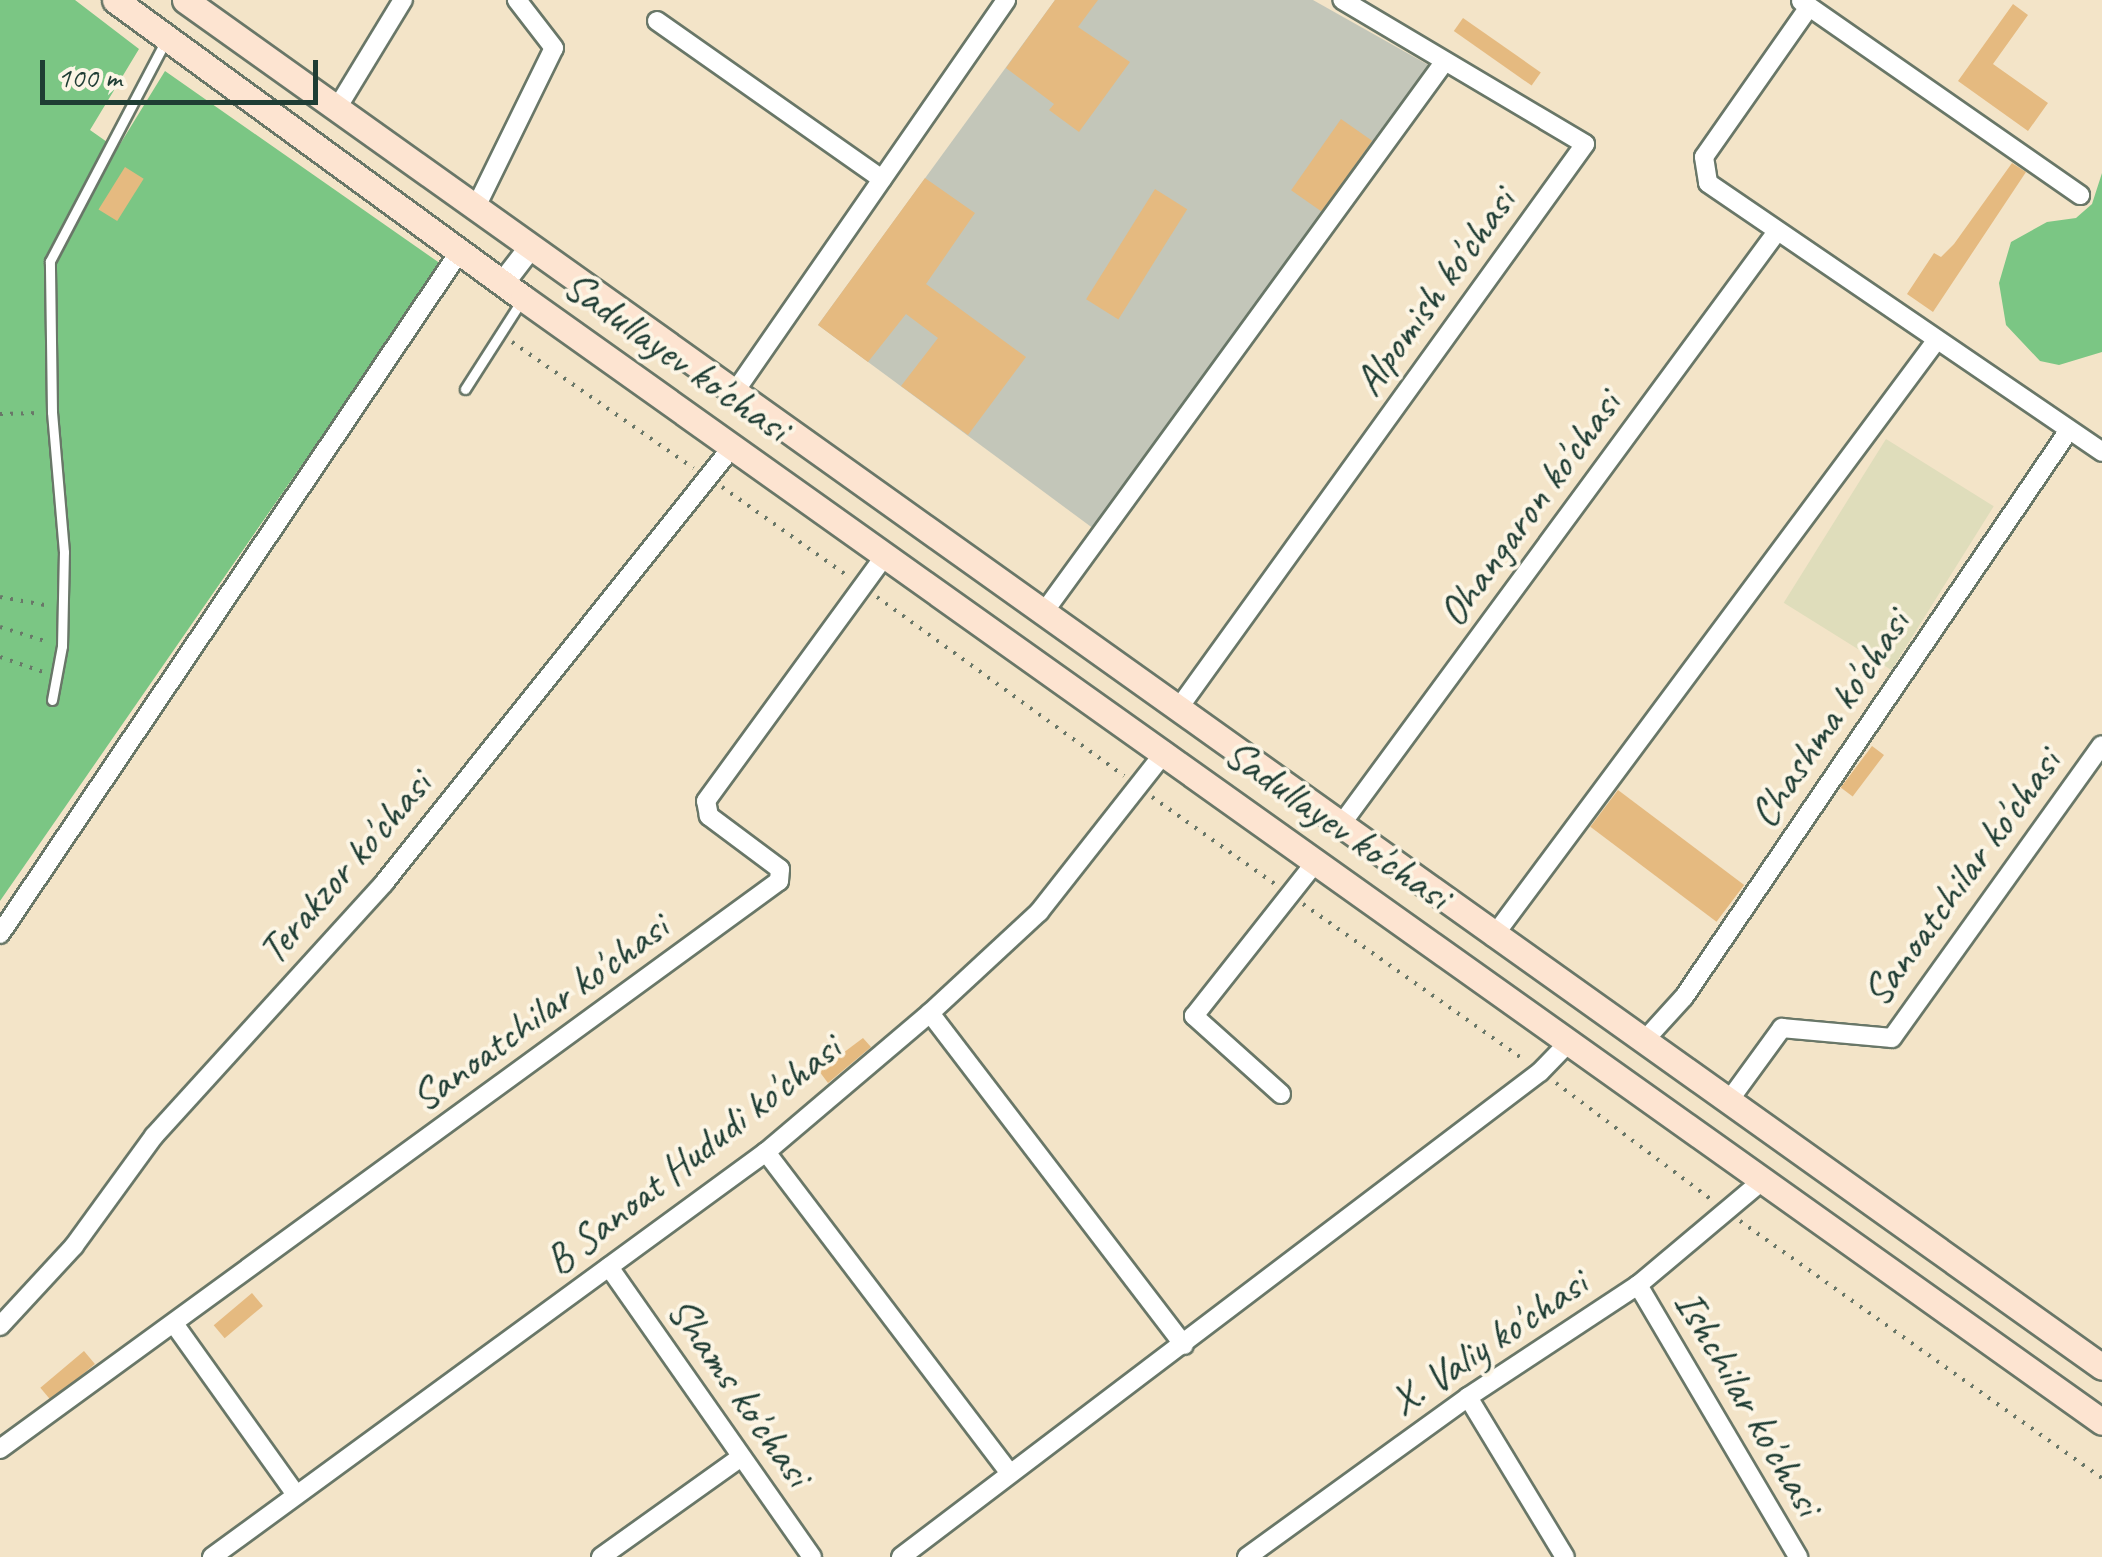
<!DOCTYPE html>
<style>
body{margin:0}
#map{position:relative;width:2102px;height:1557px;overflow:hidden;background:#f3e4c8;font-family:Caveat,sans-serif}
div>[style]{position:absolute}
.built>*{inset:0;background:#dfddbb;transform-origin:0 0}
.industrial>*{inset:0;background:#c3c6b9}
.green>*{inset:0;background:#7bc684}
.building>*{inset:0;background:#e5ba80;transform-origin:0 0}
.path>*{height:4px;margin-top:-2px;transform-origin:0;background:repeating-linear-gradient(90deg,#697768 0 2.5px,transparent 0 10.5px)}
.roads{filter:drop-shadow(2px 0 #697768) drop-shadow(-2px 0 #697768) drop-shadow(0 2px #697768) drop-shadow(0 -2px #697768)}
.service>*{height:9px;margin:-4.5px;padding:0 4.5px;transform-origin:4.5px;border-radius:4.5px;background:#fff}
.minor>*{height:18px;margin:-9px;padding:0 9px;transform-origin:9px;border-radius:9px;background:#fff}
.tertiary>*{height:22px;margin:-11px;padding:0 11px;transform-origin:11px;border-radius:11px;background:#fff}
.secondary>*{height:25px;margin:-12.5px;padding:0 12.5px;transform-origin:12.5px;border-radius:12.5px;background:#fde4d1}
span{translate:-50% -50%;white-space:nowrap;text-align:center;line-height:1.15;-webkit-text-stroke:8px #fcf5e5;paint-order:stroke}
.street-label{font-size:42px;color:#1f3d34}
.scale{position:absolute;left:40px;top:60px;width:278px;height:45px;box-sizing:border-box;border:5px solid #1f3d34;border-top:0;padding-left:12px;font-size:30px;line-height:35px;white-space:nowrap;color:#1f3d34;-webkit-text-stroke:8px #fcf5e5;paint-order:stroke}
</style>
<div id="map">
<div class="built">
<div style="left:1886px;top:439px;width:127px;height:193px;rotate:32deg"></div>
</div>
<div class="industrial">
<div style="clip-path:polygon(1055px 0,1313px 0,1432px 67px,1094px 529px,818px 325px)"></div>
</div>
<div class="green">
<div style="clip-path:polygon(0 0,75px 0,139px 49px,90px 130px,117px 149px,165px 71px,441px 264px,0 901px)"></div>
<div style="clip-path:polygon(2102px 173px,2102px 352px,2059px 365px,2040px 361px,2006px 325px,1999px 283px,2011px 242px,2047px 222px,2076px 218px,2092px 204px)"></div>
</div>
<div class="building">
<div style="clip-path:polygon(1055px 0,1098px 0,1078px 27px,1130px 62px,1079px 132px,1049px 110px,1054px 104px,1006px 68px)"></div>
<div style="clip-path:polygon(2013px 4px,2028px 15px,1993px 64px,2048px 103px,2028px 131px,1958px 81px)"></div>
<div style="left:1463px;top:18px;width:95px;height:16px;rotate:35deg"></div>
<div style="left:1341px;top:119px;width:38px;height:87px;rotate:35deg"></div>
<div style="clip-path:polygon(2012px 163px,2026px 172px,1933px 312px,1907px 294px,1934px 253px,1941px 257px,1954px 244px)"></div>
<div style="left:125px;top:167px;width:22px;height:50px;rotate:32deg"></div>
<div style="clip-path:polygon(925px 178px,975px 213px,926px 284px,1026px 357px,968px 435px,901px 386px,938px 338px,906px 314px,868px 362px,818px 325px)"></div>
<div style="left:1155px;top:189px;width:38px;height:130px;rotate:32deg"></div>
<div style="left:1872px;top:746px;width:15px;height:52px;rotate:37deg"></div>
<div style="left:1618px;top:790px;width:158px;height:46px;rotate:37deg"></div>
<div style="clip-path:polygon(863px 1038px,871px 1047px,828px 1083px,819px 1071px)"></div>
<div style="left:252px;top:1293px;width:17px;height:50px;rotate:50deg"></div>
<div style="left:84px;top:1351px;width:17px;height:57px;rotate:50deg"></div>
</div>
<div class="path">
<div style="left:512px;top:342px;width:221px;rotate:34.8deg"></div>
<div style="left:0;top:414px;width:40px;rotate:-1.4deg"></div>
<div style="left:722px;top:487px;width:156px;rotate:35.3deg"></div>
<div style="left:0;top:597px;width:51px;rotate:10.2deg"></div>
<div style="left:877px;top:597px;width:305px;rotate:35.9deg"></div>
<div style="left:0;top:627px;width:50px;rotate:17.4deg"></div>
<div style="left:0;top:657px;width:46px;rotate:19.2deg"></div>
<div style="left:1152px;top:797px;width:151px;rotate:35.3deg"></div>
<div style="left:1303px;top:904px;width:271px;rotate:35.2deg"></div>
<div style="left:1556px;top:1083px;width:195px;rotate:36.9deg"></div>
<div style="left:1740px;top:1221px;width:444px;rotate:35.4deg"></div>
</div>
<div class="roads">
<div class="service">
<div style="left:465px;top:389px;width:106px;rotate:-57.4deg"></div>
<div style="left:52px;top:700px;width:55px;rotate:-79.5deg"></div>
<div style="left:62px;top:646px;width:94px;rotate:-88.8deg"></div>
<div style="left:64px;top:552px;width:141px;rotate:-94.9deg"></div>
<div style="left:52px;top:412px;width:151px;rotate:-90.8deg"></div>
<div style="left:50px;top:261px;width:250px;rotate:-62.3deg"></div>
</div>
<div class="minor">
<div style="left:1801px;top:1px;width:340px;rotate:34.8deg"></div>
<div style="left:1809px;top:7px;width:183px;rotate:125deg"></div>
<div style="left:1704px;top:157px;width:26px;rotate:81deg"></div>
<div style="left:1708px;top:183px;width:477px;rotate:34.3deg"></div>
<div style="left:657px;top:21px;width:275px;rotate:35.1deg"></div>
<div style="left:336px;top:110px;width:129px;rotate:-58.7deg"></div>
<div style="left:475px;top:209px;width:179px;rotate:-63.9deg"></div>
<div style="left:554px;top:48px;width:61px;rotate:-127.6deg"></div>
<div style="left:734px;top:393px;width:478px;rotate:-55.3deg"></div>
<div style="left:1044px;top:612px;width:681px;rotate:-53.95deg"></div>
<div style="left:1178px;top:709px;width:696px;rotate:-54.23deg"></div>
<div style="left:1585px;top:144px;width:282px;rotate:-149.3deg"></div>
<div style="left:1340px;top:826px;width:736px;rotate:-53.68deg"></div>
<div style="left:0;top:934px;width:823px;rotate:-56.04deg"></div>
<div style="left:1493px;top:937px;width:743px;rotate:-53.38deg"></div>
<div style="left:930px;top:1013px;width:418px;rotate:52.6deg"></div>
<div style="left:1643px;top:1042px;width:61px;rotate:-47.7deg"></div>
<div style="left:1684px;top:997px;width:685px;rotate:-55.82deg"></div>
<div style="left:1281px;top:1094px;width:117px;rotate:-138.1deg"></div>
<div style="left:1194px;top:1016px;width:199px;rotate:-51.7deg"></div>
<div style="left:1728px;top:1102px;width:92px;rotate:-53.9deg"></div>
<div style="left:1782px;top:1028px;width:110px;rotate:5.2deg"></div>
<div style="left:1892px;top:1038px;width:360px;rotate:-54.4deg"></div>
<div style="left:766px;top:1152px;width:402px;rotate:52.8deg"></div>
<div style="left:609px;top:1267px;width:354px;rotate:55deg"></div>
<div style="left:1638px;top:1285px;width:316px;rotate:59.5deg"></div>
<div style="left:175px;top:1325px;width:206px;rotate:54.5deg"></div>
<div style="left:0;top:1326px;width:109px;rotate:-47.2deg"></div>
<div style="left:74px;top:1246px;width:136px;rotate:-54deg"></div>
<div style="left:154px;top:1136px;width:342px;rotate:-47.7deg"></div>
<div style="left:384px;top:883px;width:559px;rotate:-51.39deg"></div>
<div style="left:1468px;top:1397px;width:187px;rotate:58.8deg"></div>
<div style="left:0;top:1449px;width:964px;rotate:-36.1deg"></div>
<div style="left:779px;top:881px;width:12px;rotate:-85deg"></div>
<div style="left:780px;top:869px;width:89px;rotate:-143.3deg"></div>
<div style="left:709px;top:816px;width:15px;rotate:-101deg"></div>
<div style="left:706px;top:801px;width:306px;rotate:-53.9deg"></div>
<div style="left:212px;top:1557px;width:686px;rotate:-36.17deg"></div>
<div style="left:766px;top:1152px;width:215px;rotate:-40.3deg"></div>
<div style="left:930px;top:1013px;width:149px;rotate:-42.8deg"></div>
<div style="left:1039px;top:912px;width:204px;rotate:-51.8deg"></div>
<div style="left:601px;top:1557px;width:171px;rotate:-35.5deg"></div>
<div style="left:901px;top:1557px;width:802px;rotate:-37.2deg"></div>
<div style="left:1540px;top:1072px;width:43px;rotate:-45.9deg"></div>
<div style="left:1247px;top:1557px;width:273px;rotate:-35.9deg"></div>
<div style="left:1468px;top:1397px;width:204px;rotate:-33.4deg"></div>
<div style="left:1638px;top:1285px;width:163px;rotate:-40deg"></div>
</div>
<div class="tertiary">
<div style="left:503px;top:283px;width:44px;rotate:-52.4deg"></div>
</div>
<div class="secondary">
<div style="left:115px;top:0;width:505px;rotate:36.14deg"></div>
<div style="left:523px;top:298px;width:1938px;rotate:35.44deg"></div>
<div style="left:185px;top:0;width:2354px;rotate:35.49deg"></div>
</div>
</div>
<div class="street-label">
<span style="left:1435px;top:292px;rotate:-54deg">Alpomish ko'chasi</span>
<span style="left:676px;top:357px;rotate:35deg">Sadullayev ko'chasi</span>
<span style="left:1530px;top:509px;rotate:-54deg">Ohangaron ko'chasi</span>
<span style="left:1830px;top:719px;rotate:-56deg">Chashma ko'chasi</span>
<span style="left:1337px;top:825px;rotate:35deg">Sadullayev ko'chasi</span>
<span style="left:345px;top:868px;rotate:-49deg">Terakzor ko'chasi</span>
<span style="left:1962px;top:878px;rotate:-54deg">Sanoatchilar ko'chasi</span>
<span style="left:540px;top:1013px;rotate:-36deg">Sanoatchilar ko'chasi</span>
<span style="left:693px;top:1155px;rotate:-38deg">B Sanoat Hududi ko'chasi</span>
<span style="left:1489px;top:1343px;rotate:-34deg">X. Valiy ko'chasi</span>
<span style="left:739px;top:1392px;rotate:55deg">Shams ko'chasi</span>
<span style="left:1748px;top:1403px;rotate:60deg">Ishchilar ko'chasi</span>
</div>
<div class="scale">100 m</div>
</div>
